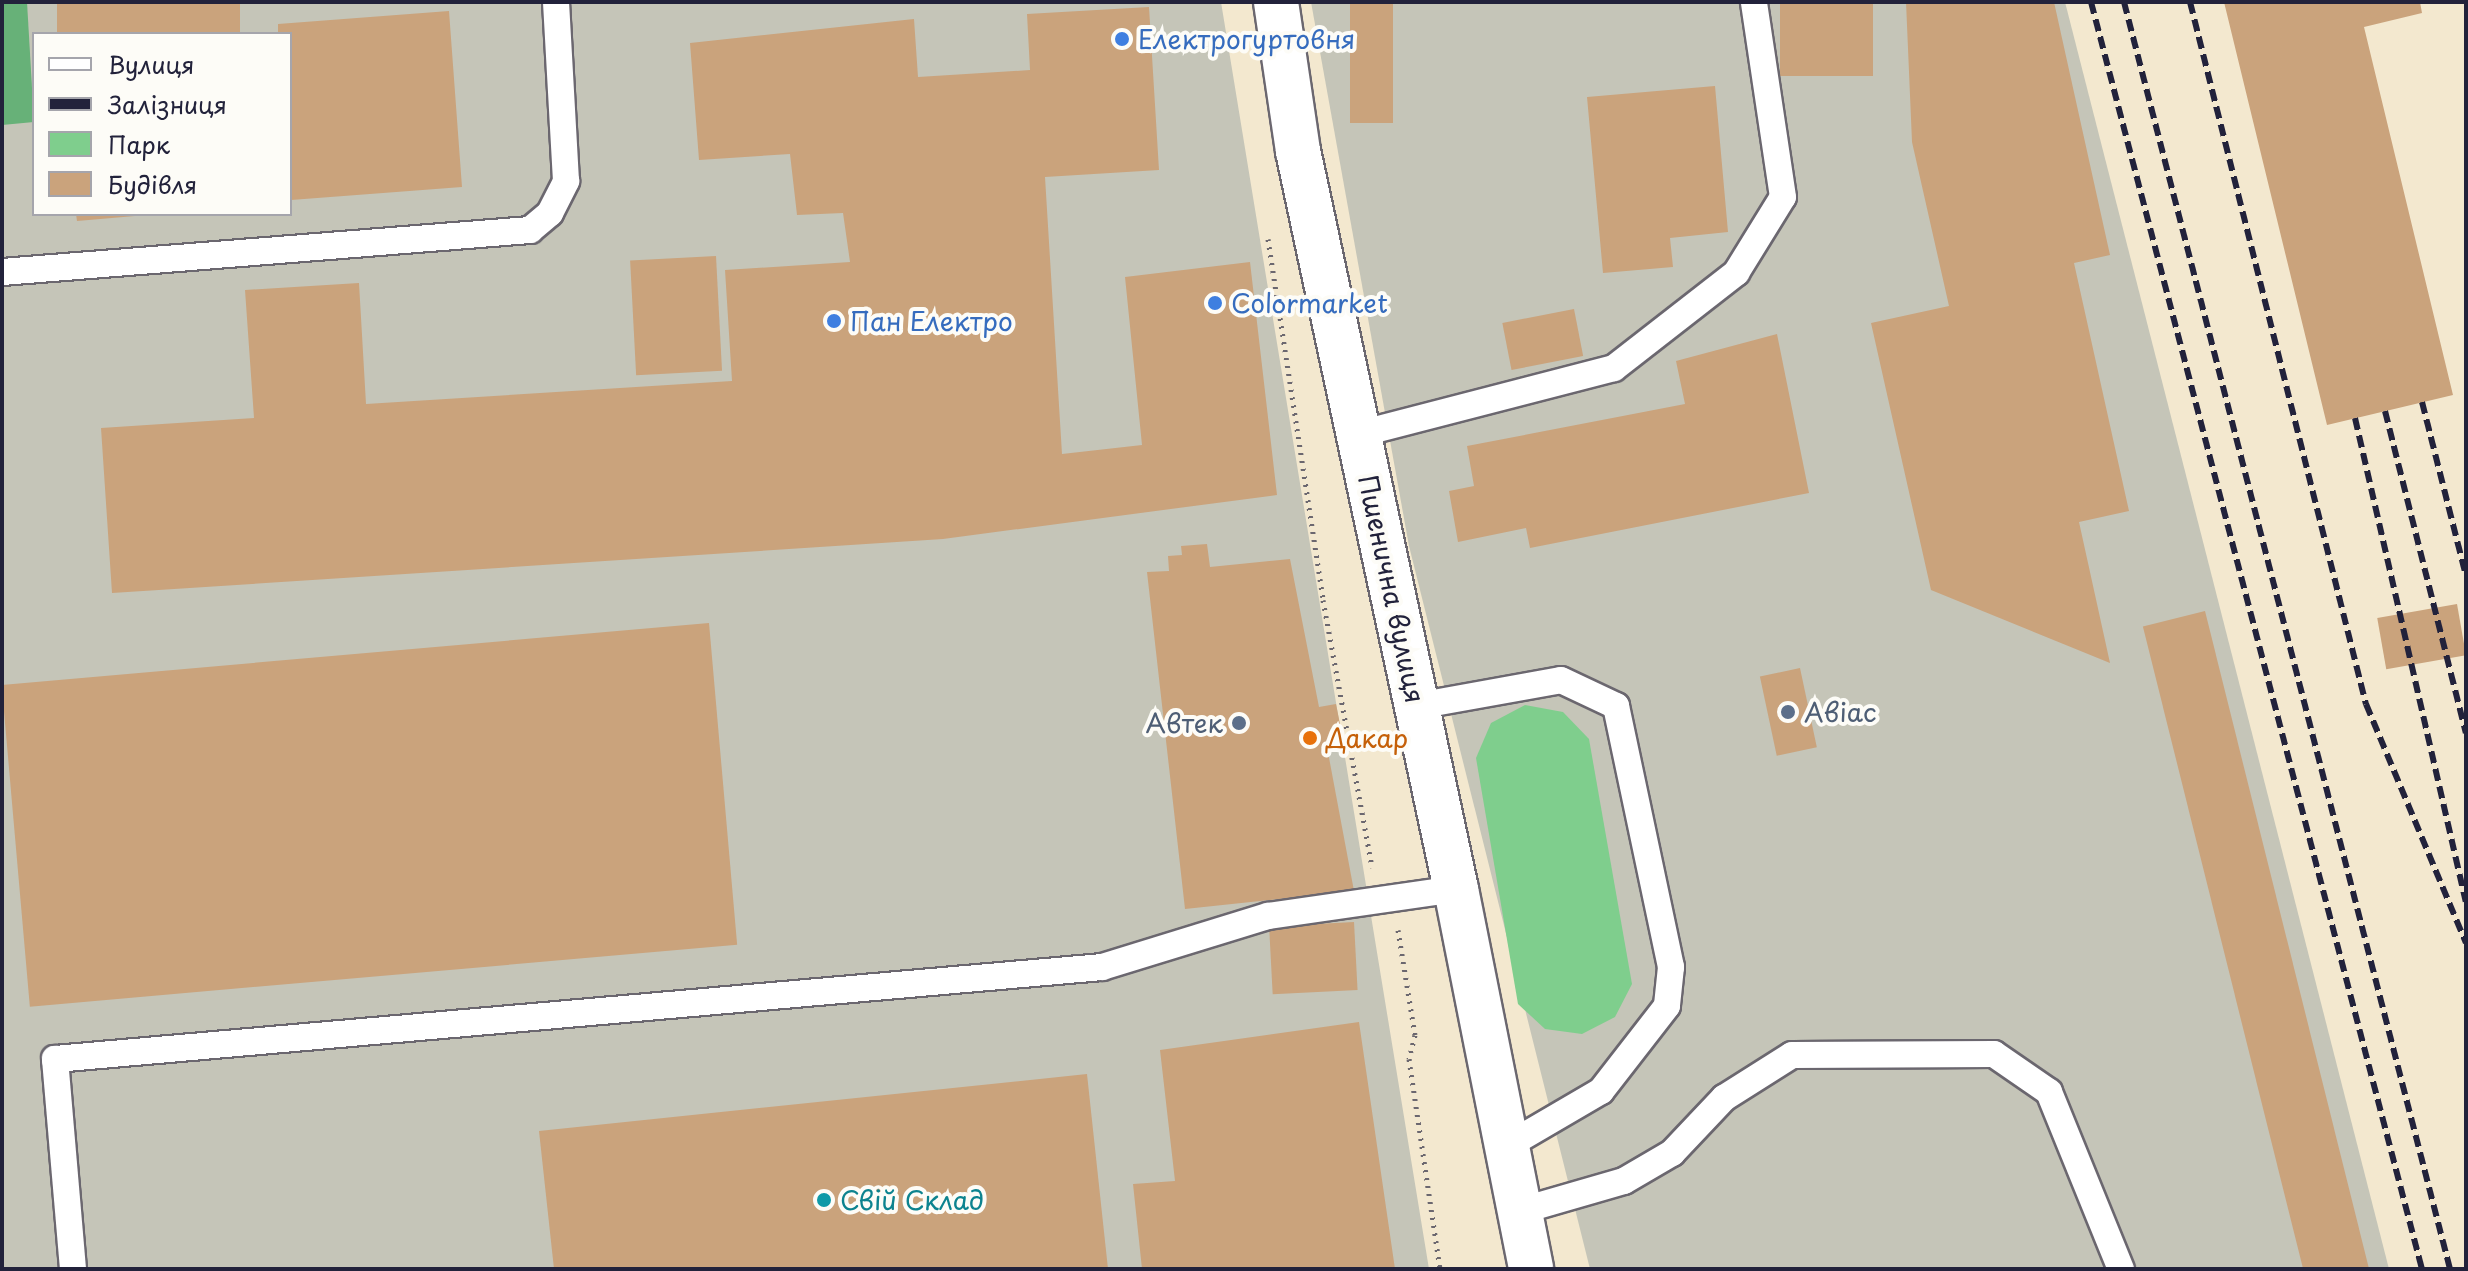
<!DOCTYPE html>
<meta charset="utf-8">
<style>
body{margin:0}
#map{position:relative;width:2468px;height:1271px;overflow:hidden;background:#f3e8cf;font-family:"Playpen Sans",sans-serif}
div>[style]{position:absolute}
.industrial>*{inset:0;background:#c5c5b8}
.green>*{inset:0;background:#7fce8d}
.forest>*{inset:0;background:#67b178}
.building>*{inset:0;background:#caa37c;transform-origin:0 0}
.path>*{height:5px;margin-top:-2.5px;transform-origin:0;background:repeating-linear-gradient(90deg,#6b676f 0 2px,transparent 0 8px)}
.roads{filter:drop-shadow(2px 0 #6b676f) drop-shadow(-2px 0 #6b676f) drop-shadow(0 2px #6b676f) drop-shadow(0 -2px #6b676f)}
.lane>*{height:26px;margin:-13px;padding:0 13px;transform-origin:13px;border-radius:13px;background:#fff}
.street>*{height:44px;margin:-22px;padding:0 22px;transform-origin:22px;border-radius:22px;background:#fff}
.rail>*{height:6px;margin-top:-3px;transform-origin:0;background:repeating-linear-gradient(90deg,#22223b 0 12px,transparent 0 18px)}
.dots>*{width:22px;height:22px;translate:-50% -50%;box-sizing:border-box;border:4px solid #fdfcf7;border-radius:50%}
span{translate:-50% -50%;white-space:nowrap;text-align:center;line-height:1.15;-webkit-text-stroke:8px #fdfcf7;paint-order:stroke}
.shop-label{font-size:26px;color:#366cbe}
.left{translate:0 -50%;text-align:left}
.street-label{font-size:26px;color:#22223b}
.service-label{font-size:26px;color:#4e5e75}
.right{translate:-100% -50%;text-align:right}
.food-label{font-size:26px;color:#c56008}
.culture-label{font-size:26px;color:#0d838f}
.frame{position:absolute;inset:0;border:4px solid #22223b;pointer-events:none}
.legend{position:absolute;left:32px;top:32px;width:260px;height:184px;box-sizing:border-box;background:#fdfcf7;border:2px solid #a5a5ac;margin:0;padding:10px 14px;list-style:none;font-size:24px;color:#22223b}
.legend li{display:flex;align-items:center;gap:16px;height:40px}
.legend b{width:40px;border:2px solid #a5a5ac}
</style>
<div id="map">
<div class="industrial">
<div style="clip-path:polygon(evenodd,2px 2px,1221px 2px,1429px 1269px,2px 1269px,2px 2px,34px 34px,290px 34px,290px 214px,34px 214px,34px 34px)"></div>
<div style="clip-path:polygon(1311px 2px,2065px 2px,2389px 1269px,1590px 1269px,1409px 546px)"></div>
</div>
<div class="green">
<div style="clip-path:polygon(1525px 705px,1563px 712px,1589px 739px,1632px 984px,1615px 1017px,1582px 1034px,1545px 1029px,1518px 1004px,1476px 758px,1491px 723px)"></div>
</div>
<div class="forest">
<div style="clip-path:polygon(2px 2px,27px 2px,34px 122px,2px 125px)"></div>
</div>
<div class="building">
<div style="left:57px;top:2px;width:183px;height:32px"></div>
<div style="left:1350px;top:2px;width:43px;height:121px"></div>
<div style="left:1780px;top:2px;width:93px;height:74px"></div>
<div style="clip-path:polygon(1906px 2px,2054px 2px,2110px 255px,2074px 263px,2129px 511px,2079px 522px,2110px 663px,1931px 590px,1871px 323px,1949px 306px,1912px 142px)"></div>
<div style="clip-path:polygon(2224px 2px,2420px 2px,2422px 13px,2364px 27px,2453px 395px,2327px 425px)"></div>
<div style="clip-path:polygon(1149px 7px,1159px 170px,1045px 177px,1062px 454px,1142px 445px,1125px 277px,1250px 262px,1277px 495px,943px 539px,112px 593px,101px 428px,254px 418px,245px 290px,359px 283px,366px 404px,732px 381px,725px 270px,850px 262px,843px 213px,797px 215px,790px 154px,699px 160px,690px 43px,914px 19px,918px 77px,1030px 70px,1027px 14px)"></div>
<div style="clip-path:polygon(449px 11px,462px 187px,291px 200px,290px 34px,278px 34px,278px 24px)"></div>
<div style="clip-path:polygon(1715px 86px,1728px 232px,1670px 238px,1673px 267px,1603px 273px,1587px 97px)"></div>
<div style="clip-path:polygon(76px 214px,135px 214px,135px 216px,77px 221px)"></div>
<div style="left:716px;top:256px;width:115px;height:86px;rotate:87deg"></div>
<div style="left:1574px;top:309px;width:48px;height:73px;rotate:79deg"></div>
<div style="clip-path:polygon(1777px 334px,1809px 493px,1530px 548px,1526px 528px,1458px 542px,1449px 491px,1474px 486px,1467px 446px,1685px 404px,1676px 361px)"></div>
<div style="clip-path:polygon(1207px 544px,1210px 567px,1290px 559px,1319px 707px,1336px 704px,1344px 744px,1327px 747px,1354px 891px,1185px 909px,1147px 572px,1169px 571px,1168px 556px,1182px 555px,1181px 546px)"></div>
<div style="left:2457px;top:604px;width:52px;height:81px;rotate:80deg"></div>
<div style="left:2205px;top:611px;width:679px;height:64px;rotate:76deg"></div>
<div style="left:709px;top:623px;width:323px;height:710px;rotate:85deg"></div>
<div style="left:1800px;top:668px;width:81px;height:41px;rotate:78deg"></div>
<div style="left:1354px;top:922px;width:68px;height:85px;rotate:87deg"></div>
<div style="clip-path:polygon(1359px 1022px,1395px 1269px,1142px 1269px,1133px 1184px,1175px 1181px,1160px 1050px)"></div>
<div style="clip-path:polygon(1087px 1074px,1108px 1269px,554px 1269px,539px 1131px)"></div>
</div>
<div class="path">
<div style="left:1268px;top:239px;width:365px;rotate:81.3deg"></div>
<div style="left:1323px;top:600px;width:272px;rotate:79.6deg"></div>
<div style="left:1398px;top:930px;width:106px;rotate:80.8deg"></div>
<div style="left:1415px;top:1035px;width:25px;rotate:104deg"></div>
<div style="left:1409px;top:1059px;width:212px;rotate:81.6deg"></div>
</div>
<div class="roads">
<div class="lane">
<div style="left:2px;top:272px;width:530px;rotate:-4.55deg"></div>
<div style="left:530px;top:230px;width:26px;rotate:-40deg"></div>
<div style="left:550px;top:213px;width:36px;rotate:-63deg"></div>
<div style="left:566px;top:181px;width:179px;rotate:-93.2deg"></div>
<div style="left:1359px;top:434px;width:263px;rotate:-14.5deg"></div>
<div style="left:1614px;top:368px;width:155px;rotate:-37.9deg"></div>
<div style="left:1736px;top:273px;width:89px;rotate:-58.3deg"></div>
<div style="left:1783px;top:197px;width:197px;rotate:-98.5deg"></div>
<div style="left:1417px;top:706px;width:146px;rotate:-10.2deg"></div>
<div style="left:1561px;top:680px;width:61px;rotate:25.3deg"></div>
<div style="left:1616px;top:706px;width:267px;rotate:78.1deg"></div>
<div style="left:1671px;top:967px;width:39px;rotate:96deg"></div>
<div style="left:1667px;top:1006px;width:108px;rotate:127.8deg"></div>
<div style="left:1601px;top:1091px;width:109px;rotate:149.7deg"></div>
<div style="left:1520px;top:1211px;width:108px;rotate:-16.1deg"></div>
<div style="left:1624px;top:1181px;width:56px;rotate:-30.3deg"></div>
<div style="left:1672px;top:1153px;width:76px;rotate:-46.6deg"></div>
<div style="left:1724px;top:1098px;width:80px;rotate:-32.3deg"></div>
<div style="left:1792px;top:1055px;width:202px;rotate:-0.3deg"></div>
<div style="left:1994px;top:1054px;width:67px;rotate:34.6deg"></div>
<div style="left:2049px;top:1092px;width:191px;rotate:67.9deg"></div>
<div style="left:73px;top:1269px;width:211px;rotate:-94.9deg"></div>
<div style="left:55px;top:1059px;width:1051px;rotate:-5.02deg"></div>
<div style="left:1102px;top:967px;width:174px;rotate:-17.1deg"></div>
<div style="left:1268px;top:916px;width:190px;rotate:-8.2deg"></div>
</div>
<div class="street">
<div style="left:1276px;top:2px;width:151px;rotate:81.6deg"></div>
<div style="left:1298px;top:151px;width:755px;rotate:77.92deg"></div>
<div style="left:1456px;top:889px;width:387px;rotate:78.8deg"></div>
</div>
</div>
<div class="rail">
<div style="left:2091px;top:2px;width:1310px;rotate:75.36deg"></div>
<div style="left:2124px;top:2px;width:1308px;rotate:75.57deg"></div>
<div style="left:2190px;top:2px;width:724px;rotate:75.93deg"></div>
<div style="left:2366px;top:704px;width:259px;rotate:67.3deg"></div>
<div style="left:2422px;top:402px;width:179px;rotate:75.8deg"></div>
<div style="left:2385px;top:411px;width:332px;rotate:75.9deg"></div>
<div style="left:2355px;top:418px;width:496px;rotate:77.1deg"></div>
</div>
<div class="dots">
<div style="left:1122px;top:39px;background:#3f7fe0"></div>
<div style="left:1215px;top:303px;background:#3f7fe0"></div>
<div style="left:834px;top:321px;background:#3f7fe0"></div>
<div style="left:1788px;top:712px;background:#5c6f8a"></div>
<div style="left:1239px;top:723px;background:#5c6f8a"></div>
<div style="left:1310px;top:738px;background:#e8710a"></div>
<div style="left:824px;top:1200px;background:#0f9aa8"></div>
</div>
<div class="shop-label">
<span class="left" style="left:1138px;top:39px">Електрогуртовня</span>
<span class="left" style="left:1231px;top:303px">Colormarket</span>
<span class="left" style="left:850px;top:321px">Пан Електро</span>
</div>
<div class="street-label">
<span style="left:1392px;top:589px;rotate:78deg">Пшенична вулиця</span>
</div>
<div class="service-label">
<span class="left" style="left:1804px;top:712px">Авіас</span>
<span class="right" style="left:1223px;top:723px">Автек</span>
</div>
<div class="food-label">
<span class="left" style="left:1326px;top:738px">Дакар</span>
</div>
<div class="culture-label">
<span class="left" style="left:840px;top:1200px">Свій Склад</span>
</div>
<div class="frame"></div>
<ul class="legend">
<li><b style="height:10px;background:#fff"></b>Вулиця</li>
<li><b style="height:10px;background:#22223b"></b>Залізниця</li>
<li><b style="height:22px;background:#7fce8d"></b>Парк</li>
<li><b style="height:22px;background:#caa37c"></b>Будівля</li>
</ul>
</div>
